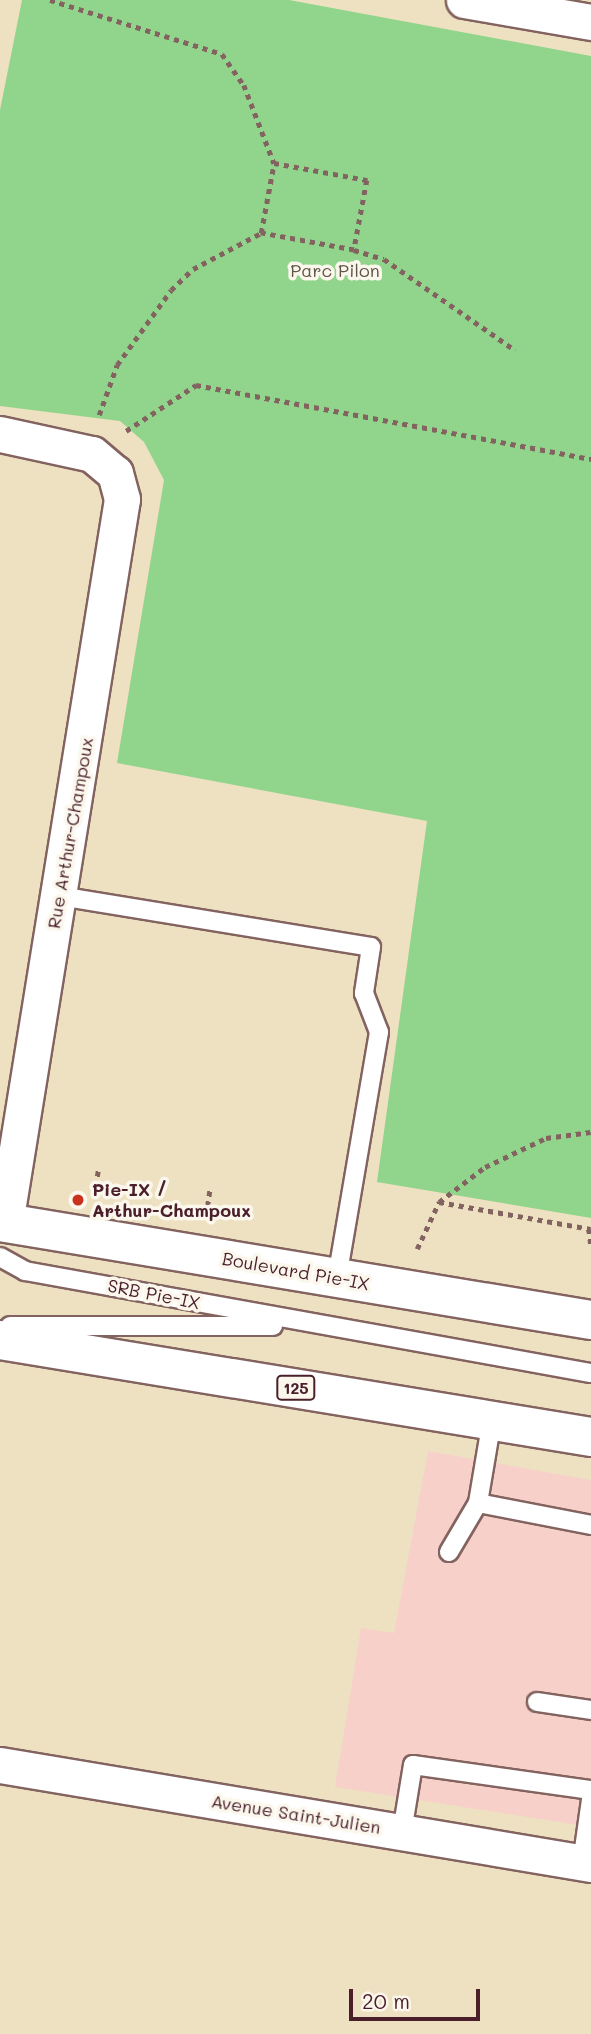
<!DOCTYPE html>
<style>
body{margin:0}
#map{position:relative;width:591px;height:2034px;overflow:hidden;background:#eee1c1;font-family:Mali,sans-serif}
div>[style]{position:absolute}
.built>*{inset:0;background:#f7d1c9}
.green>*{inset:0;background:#91d48c}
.path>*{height:4.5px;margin-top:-2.25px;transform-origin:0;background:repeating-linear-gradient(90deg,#836360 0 5px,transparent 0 10px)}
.roads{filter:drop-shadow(2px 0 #836360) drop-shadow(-2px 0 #836360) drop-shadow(0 2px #836360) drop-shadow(0 -2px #836360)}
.lane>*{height:18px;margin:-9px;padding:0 9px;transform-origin:9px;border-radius:9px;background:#fff}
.street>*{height:35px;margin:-17.5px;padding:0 17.5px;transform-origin:17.5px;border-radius:17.5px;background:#fff}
.primary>*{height:38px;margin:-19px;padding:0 19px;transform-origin:19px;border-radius:19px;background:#fff}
.dots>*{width:19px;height:19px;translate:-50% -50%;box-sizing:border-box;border:4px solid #fbf7ec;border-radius:50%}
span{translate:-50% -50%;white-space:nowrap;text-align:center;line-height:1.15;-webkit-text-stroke:7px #fbf7ec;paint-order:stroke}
.shield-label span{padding:2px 5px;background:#fbf7ec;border:2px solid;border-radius:5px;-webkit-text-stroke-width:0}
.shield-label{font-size:16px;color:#4a1f2b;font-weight:700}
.park-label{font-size:18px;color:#5f5548}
.street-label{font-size:18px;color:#4a1f2b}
.poi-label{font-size:18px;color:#4a1f2b;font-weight:700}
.left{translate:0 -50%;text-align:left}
.scale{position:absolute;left:349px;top:1989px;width:131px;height:32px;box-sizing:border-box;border:4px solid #4a1f2b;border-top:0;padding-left:9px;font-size:21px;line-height:24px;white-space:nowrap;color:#4a1f2b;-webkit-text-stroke:5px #fbf7ec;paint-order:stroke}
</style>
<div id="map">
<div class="built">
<div style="clip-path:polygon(428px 1451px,591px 1480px,591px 1827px,335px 1787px,361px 1628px,394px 1633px)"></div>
</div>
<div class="green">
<div style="clip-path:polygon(22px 0,289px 0,591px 56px,591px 1218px,377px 1182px,427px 821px,117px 763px,164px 480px,144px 442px,120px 421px,0 406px,0 110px)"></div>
</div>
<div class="path">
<div style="left:50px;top:0;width:180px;rotate:17.4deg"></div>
<div style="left:222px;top:54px;width:38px;rotate:55deg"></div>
<div style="left:244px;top:85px;width:84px;rotate:69deg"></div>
<div style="left:274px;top:163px;width:95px;rotate:10.4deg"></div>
<div style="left:367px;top:180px;width:71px;rotate:100.5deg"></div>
<div style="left:354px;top:250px;width:95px;rotate:-169.6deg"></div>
<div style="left:261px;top:233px;width:71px;rotate:-79.5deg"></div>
<div style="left:354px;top:250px;width:31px;rotate:17deg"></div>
<div style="left:384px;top:259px;width:160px;rotate:34.8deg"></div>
<div style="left:99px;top:415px;width:53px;rotate:-70.2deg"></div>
<div style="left:117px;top:365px;width:92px;rotate:-54.2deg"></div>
<div style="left:171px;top:290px;width:30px;rotate:-44deg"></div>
<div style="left:193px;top:269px;width:77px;rotate:-27.9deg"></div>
<div style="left:126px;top:431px;width:84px;rotate:-33.3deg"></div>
<div style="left:196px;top:385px;width:402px;rotate:10.6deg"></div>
<div style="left:94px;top:1196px;width:26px;rotate:-81deg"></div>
<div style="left:439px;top:1202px;width:154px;rotate:10.1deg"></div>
<div style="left:206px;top:1216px;width:27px;rotate:-82deg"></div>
<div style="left:589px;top:1229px;width:16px;rotate:83deg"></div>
<div style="left:417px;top:1249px;width:52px;rotate:-64.9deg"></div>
<div style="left:439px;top:1202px;width:58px;rotate:-37.3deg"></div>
<div style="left:485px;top:1167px;width:68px;rotate:-25.4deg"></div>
<div style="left:546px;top:1138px;width:45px;rotate:-7.6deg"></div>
</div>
<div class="roads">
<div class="lane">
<div style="left:60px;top:896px;width:315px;rotate:9.3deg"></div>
<div style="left:371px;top:947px;width:47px;rotate:98.7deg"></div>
<div style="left:364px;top:993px;width:42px;rotate:69deg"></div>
<div style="left:379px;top:1032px;width:250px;rotate:99.7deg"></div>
<div style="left:0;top:1257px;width:29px;rotate:29deg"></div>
<div style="left:25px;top:1271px;width:575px;rotate:10.22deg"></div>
<div style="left:10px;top:1326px;width:263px"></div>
<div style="left:492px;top:1420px;width:84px;rotate:99.6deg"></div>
<div style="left:478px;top:1503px;width:115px;rotate:11deg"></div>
<div style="left:449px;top:1552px;width:57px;rotate:-59.4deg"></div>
<div style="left:537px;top:1702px;width:55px;rotate:8.4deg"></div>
<div style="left:402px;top:1832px;width:68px;rotate:-80.7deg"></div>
<div style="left:413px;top:1765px;width:180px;rotate:8deg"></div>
<div style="left:582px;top:1863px;width:64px;rotate:-81.9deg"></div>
</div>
<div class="street">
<div style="left:464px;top:0;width:129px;rotate:9.8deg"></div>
<div style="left:0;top:434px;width:94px;rotate:12.3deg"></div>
<div style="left:92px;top:454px;width:30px;rotate:40deg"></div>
<div style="left:115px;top:473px;width:27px;rotate:75deg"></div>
<div style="left:122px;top:499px;width:733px;rotate:99.18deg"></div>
<div style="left:0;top:1765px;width:599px;rotate:9.51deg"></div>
</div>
<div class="primary">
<div style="left:0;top:1222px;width:599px;rotate:9.42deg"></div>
<div style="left:0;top:1340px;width:599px;rotate:9.32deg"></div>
</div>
</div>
<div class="dots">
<div style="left:78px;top:1200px;background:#c8321e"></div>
</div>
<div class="shield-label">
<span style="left:296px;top:1388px">125</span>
</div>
<div class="park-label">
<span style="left:335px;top:270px">Parc Pilon</span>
</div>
<div class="street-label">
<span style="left:70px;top:833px;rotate:-80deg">Rue Arthur-Champoux</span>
<span style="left:296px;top:1271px;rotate:10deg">Boulevard Pie-IX</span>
<span style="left:154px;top:1294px;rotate:11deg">SRB Pie-IX</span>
<span style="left:296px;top:1814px;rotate:9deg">Avenue Saint-Julien</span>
</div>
<div class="poi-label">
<span class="left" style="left:92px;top:1200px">Pie-IX /<br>Arthur-Champoux</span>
</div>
<div class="scale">20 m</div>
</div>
